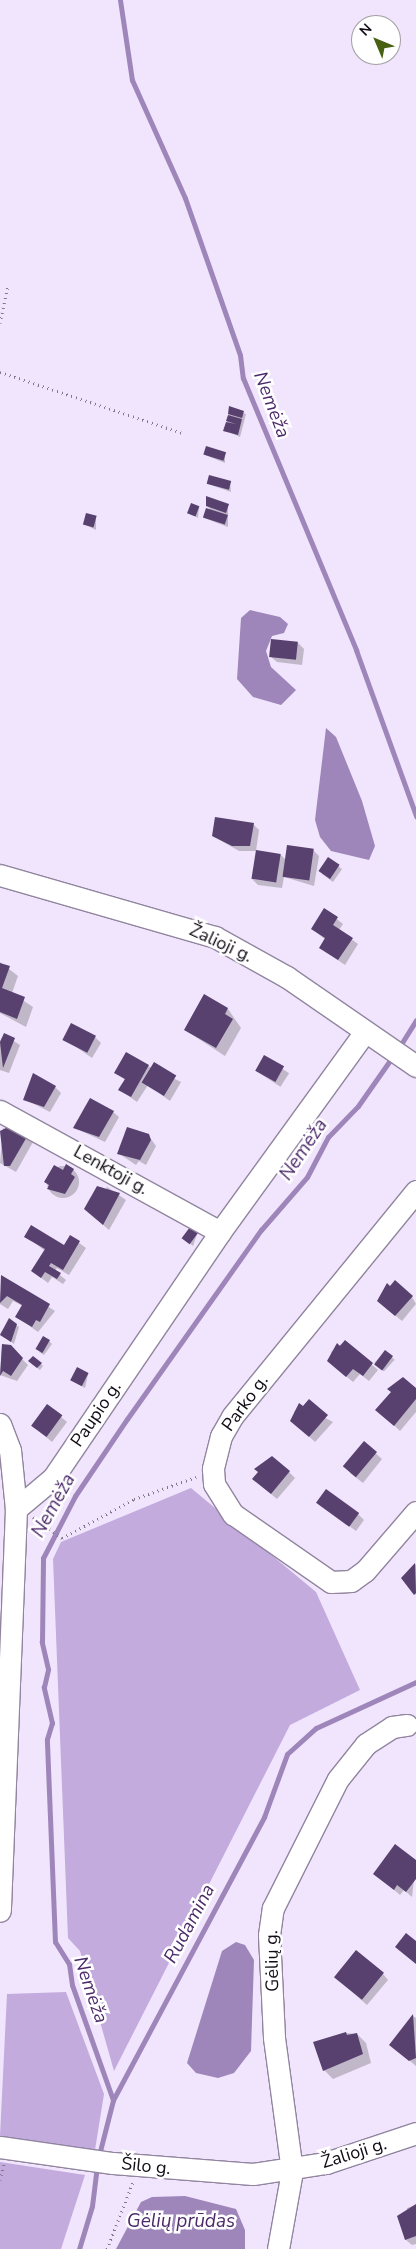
<!DOCTYPE html>
<meta charset="utf-8">
<style>
body{margin:0}
#map{position:relative;width:416px;height:2249px;overflow:hidden;background:#f0e5fc;font-family:"Nunito Sans",sans-serif}
div>[style]{position:absolute}
.green>*{inset:0;background:#c3abde}
.water>*{inset:0;background:#9f86ba}
.shadow>*{inset:0;background:#0003;transform-origin:0 0}
.round{border-radius:50%}
.stream>*{height:5px;margin:-2.5px;padding:0 2.5px;transform-origin:2.5px;border-radius:2.5px;background:#9f86ba}
.building>*{inset:0;background:#58406f;transform-origin:0 0}
.path>*{height:3px;margin-top:-1.5px;transform-origin:0;background:repeating-linear-gradient(90deg,#81798a 0 1px,transparent 0 5px)}
.roads{filter:drop-shadow(1px 0 #91859f) drop-shadow(-1px 0 #91859f) drop-shadow(0 1px #91859f) drop-shadow(0 -1px #91859f)}
.minor>*{height:21px;margin:-10.5px;padding:0 10.5px;transform-origin:10.5px;border-radius:10.5px;background:#fff}
span{translate:-50% -50%;white-space:nowrap;text-align:center;line-height:1.15;-webkit-text-stroke:5px #fff;paint-order:stroke}
.street-label{font-size:18px;color:#110c16}
.water-label{font-size:19px;color:#4c2a6a;font-style:italic}
.north{position:absolute;left:351px;top:15px;width:50px;height:50px;box-sizing:border-box;background:#fff;border:1px solid #a09ea2;border-radius:50%;rotate:315deg;font-size:14px;font-weight:700;line-height:20px;text-align:center;color:#110c16}
.north::after{content:'';display:block;margin:auto;width:18px;height:22px;background:#476110;clip-path:polygon(50% 0,100% 100%,50% 72%,0 100%)}
</style>
<div id="map">
<div class="green">
<div style="clip-path:polygon(191px 1488px,316px 1592px,360px 1690px,290px 1725px,114px 2071px,80px 1951px,68px 1938px,53px 1559px,61px 1542px)"></div>
<div style="clip-path:polygon(66px 1992px,104px 2094px,95px 2150px,0 2136px,7px 1994px)"></div>
<div style="clip-path:polygon(0 2162px,85px 2175px,61px 2249px,0 2249px)"></div>
</div>
<div class="water">
<div style="clip-path:polygon(250px 610px,280px 617px,288px 624px,284px 633px,272px 636px,266px 651px,271px 667px,296px 690px,281px 705px,253px 697px,237px 679px,241px 618px)"></div>
<div style="clip-path:polygon(326px 728px,336px 737px,362px 801px,375px 846px,369px 860px,331px 851px,320px 837px,315px 820px)"></div>
<div style="clip-path:polygon(236px 1942px,245px 1945px,254px 1960px,251px 2051px,234px 2073px,218px 2078px,196px 2073px,187px 2063px,222px 1951px)"></div>
<div style="clip-path:polygon(185px 2196px,236px 2209px,245px 2230px,245px 2249px,116px 2249px,141px 2202px,152px 2197px)"></div>
</div>
<div class="shadow">
<div style="clip-path:polygon(230px 408px,246px 414px,240px 437px,225px 430px)"></div>
<div style="clip-path:polygon(225px 453px,225px 463px,205px 455px)"></div>
<div style="clip-path:polygon(230px 482px,231px 492px,208px 484px)"></div>
<div style="clip-path:polygon(228px 505px,228px 527px,204px 518px,212px 511px,207px 506px)"></div>
<div style="clip-path:polygon(199px 507px,198px 518px,189px 513px)"></div>
<div style="clip-path:polygon(96px 517px,96px 530px,84px 524px)"></div>
<div style="clip-path:polygon(298px 643px,304px 649px,302px 665px,277px 662px,271px 657px)"></div>
<div style="clip-path:polygon(253px 824px,259px 830px,256px 851px,239px 851px,213px 836px)"></div>
<div style="clip-path:polygon(313px 850px,319px 856px,314px 886px,284px 877px,282px 888px,258px 885px,252px 879px,281px 855px,286px 860px)"></div>
<div style="clip-path:polygon(328px 859px,342px 869px,333px 882px,322px 874px)"></div>
<div style="clip-path:polygon(325px 910px,343px 924px,339px 930px,358px 944px,345px 965px,320px 948px,326px 940px,312px 929px)"></div>
<div style="clip-path:polygon(0 962px,18px 976px,12px 993px,33px 1007px,26px 1027px,0 1013px)"></div>
<div style="clip-path:polygon(204px 996px,228px 1009px,241px 1028px,225px 1056px,185px 1030px)"></div>
<div style="clip-path:polygon(4px 1035px,20px 1045px,9px 1073px,0 1070px,0 1041px)"></div>
<div style="clip-path:polygon(95px 1037px,101px 1043px,92px 1058px,63px 1038px)"></div>
<div style="left:264px;top:1057px;width:30px;height:16px;rotate:33deg"></div>
<div style="clip-path:polygon(148px 1066px,181px 1082px,170px 1101px,148px 1085px,137px 1102px,120px 1090px,125px 1080px,116px 1072px)"></div>
<div style="clip-path:polygon(55px 1087px,61px 1093px,50px 1112px,24px 1099px)"></div>
<div style="clip-path:polygon(113px 1112px,119px 1117px,105px 1142px,75px 1128px)"></div>
<div style="clip-path:polygon(3px 1128px,33px 1142px,16px 1172px,0 1163px)"></div>
<div style="clip-path:polygon(148px 1135px,156px 1146px,146px 1165px,139px 1161px,136px 1165px,118px 1153px)"></div>
<div class="round" style="left:47px;top:1166px;width:32px;height:32px"></div>
<div style="clip-path:polygon(107px 1187px,126px 1200px,109px 1230px,92px 1215px)"></div>
<div style="clip-path:polygon(197px 1234px,193px 1246px,184px 1239px)"></div>
<div style="clip-path:polygon(26px 1236px,64px 1247px,71px 1237px,86px 1248px,69px 1275px,57px 1268px,55px 1271px,66px 1280px,63px 1284px,52px 1277px,48px 1283px,32px 1271px,45px 1251px)"></div>
<div style="clip-path:polygon(2px 1277px,55px 1311px,38px 1332px,17px 1317px,23px 1306px,13px 1301px,8px 1309px,0 1304px)"></div>
<div style="clip-path:polygon(412px 1297px,416px 1304px,402px 1321px,385px 1307px)"></div>
<div style="clip-path:polygon(9px 1320px,19px 1327px,14px 1344px,0 1334px)"></div>
<div style="clip-path:polygon(49px 1341px,52px 1344px,44px 1355px,39px 1352px)"></div>
<div style="clip-path:polygon(345px 1341px,378px 1370px,369px 1381px,360px 1374px,353px 1382px,335px 1367px,331px 1352px)"></div>
<div style="clip-path:polygon(2px 1345px,10px 1347px,28px 1365px,17px 1381px,0 1375px)"></div>
<div style="left:385px;top:1351px;width:13px;height:16px;rotate:42deg"></div>
<div style="clip-path:polygon(32px 1364px,41px 1364px,43px 1366px,40px 1370px)"></div>
<div style="clip-path:polygon(88px 1374px,85px 1388px,75px 1382px)"></div>
<div style="clip-path:polygon(416px 1390px,416px 1412px,400px 1431px,383px 1415px)"></div>
<div style="clip-path:polygon(300px 1405px,333px 1422px,315px 1442px,298px 1426px,294px 1412px)"></div>
<div style="clip-path:polygon(48px 1406px,67px 1422px,52px 1442px,39px 1431px)"></div>
<div style="clip-path:polygon(364px 1443px,382px 1459px,363px 1483px,350px 1473px)"></div>
<div style="clip-path:polygon(289px 1472px,295px 1478px,277px 1499px,260px 1485px)"></div>
<div style="clip-path:polygon(318px 1503px,358px 1514px,364px 1520px,356px 1531px)"></div>
<div style="clip-path:polygon(415px 1564px,416px 1565px,416px 1595px,403px 1578px)"></div>
<div style="clip-path:polygon(416px 1861px,412px 1897px,404px 1890px,400px 1895px,375px 1874px)"></div>
<div style="clip-path:polygon(383px 1974px,388px 1980px,367px 2005px,341px 1982px)"></div>
<div style="clip-path:polygon(413px 2016px,416px 2018px,416px 2066px,390px 2044px)"></div>
<div style="clip-path:polygon(345px 2033px,357px 2034px,366px 2043px,371px 2063px,333px 2079px,324px 2070px)"></div>
<div style="clip-path:polygon(416px 2205px,416px 2244px,412px 2245px,406px 2240px,407px 2208px)"></div>
</div>
<div class="stream">
<div style="left:120px;top:0;width:81px;rotate:81.5deg"></div>
<div style="left:132px;top:80px;width:129px;rotate:65.8deg"></div>
<div style="left:185px;top:198px;width:166px;rotate:70.7deg"></div>
<div style="left:240px;top:355px;width:23px;rotate:83deg"></div>
<div style="left:243px;top:378px;width:295px;rotate:67.4deg"></div>
<div style="left:356px;top:650px;width:177px;rotate:70.1deg"></div>
<div style="left:398px;top:1049px;width:34px;rotate:-58deg"></div>
<div style="left:113px;top:2100px;width:122px;rotate:-109.6deg"></div>
<div style="left:72px;top:1985px;width:21px;rotate:-98deg"></div>
<div style="left:69px;top:1964px;width:26px;rotate:-122deg"></div>
<div style="left:55px;top:1942px;width:203px;rotate:-92.3deg"></div>
<div style="left:47px;top:1739px;width:17px;rotate:-73deg"></div>
<div style="left:52px;top:1723px;width:37px;rotate:-103deg"></div>
<div style="left:44px;top:1687px;width:18px;rotate:-77deg"></div>
<div style="left:48px;top:1669px;width:28px;rotate:-103deg"></div>
<div style="left:42px;top:1642px;width:84px;rotate:-89.3deg"></div>
<div style="left:43px;top:1558px;width:70px;rotate:-62.7deg"></div>
<div style="left:75px;top:1496px;width:93px;rotate:-56deg"></div>
<div style="left:127px;top:1419px;width:232px;rotate:-54.7deg"></div>
<div style="left:261px;top:1230px;width:70px;rotate:-49deg"></div>
<div style="left:307px;top:1177px;width:45px;rotate:-62.3deg"></div>
<div style="left:328px;top:1137px;width:43px;rotate:-45.9deg"></div>
<div style="left:358px;top:1106px;width:61px;rotate:-55deg"></div>
<div style="left:99px;top:2155px;width:57px;rotate:-75.7deg"></div>
<div style="left:113px;top:2100px;width:321px;rotate:-61.9deg"></div>
<div style="left:264px;top:1817px;width:67px;rotate:-69.9deg"></div>
<div style="left:287px;top:1754px;width:39px;rotate:-42deg"></div>
<div style="left:316px;top:1728px;width:110px;rotate:-24.7deg"></div>
<div style="left:79px;top:2249px;width:45px;rotate:-73.2deg"></div>
<div style="left:92px;top:2206px;width:40px;rotate:-82.9deg"></div>
</div>
<div class="building">
<div style="clip-path:polygon(229px 406px,244px 411px,242px 418px,228px 414px)"></div>
<div style="clip-path:polygon(228px 415px,242px 419px,238px 435px,223px 431px,226px 422px,236px 424px,226px 421px)"></div>
<div style="left:206px;top:446px;width:21px;height:9px;rotate:17deg"></div>
<div style="left:209px;top:475px;width:23px;height:9px;rotate:15deg"></div>
<div style="clip-path:polygon(206px 496px,229px 504px,226px 513px,206px 506px)"></div>
<div style="left:191px;top:503px;width:9px;height:11px;rotate:21deg"></div>
<div style="left:206px;top:508px;width:23px;height:10px;rotate:18deg"></div>
<div style="left:86px;top:513px;width:11px;height:12px;rotate:15deg"></div>
<div style="left:271px;top:639px;width:27px;height:18px;rotate:6deg"></div>
<div style="clip-path:polygon(215px 817px,254px 823px,250px 846px,232px 846px,212px 836px)"></div>
<div style="left:287px;top:845px;width:27px;height:32px;rotate:8deg"></div>
<div style="left:256px;top:850px;width:25px;height:29px;rotate:9deg"></div>
<div style="left:328px;top:857px;width:14px;height:17px;rotate:34deg"></div>
<div style="clip-path:polygon(324px 908px,338px 917px,333px 925px,353px 938px,338px 960px,319px 948px,325px 938px,311px 929px)"></div>
<div style="clip-path:polygon(0 963px,10px 966px,2px 988px,25px 997px,17px 1019px,0 1012px)"></div>
<div style="clip-path:polygon(204px 994px,228px 1008px,225px 1014px,233px 1019px,216px 1048px,184px 1030px)"></div>
<div style="left:71px;top:1023px;width:28px;height:19px;rotate:27deg"></div>
<div style="clip-path:polygon(4px 1033px,15px 1038px,3px 1068px,0 1042px)"></div>
<div style="clip-path:polygon(126px 1052px,149px 1065px,131px 1097px,118px 1090px,125px 1079px,114px 1073px)"></div>
<div style="left:264px;top:1055px;width:23px;height:18px;rotate:29deg"></div>
<div style="left:154px;top:1062px;width:26px;height:24px;rotate:31deg"></div>
<div style="clip-path:polygon(33px 1073px,56px 1086px,44px 1107px,23px 1100px)"></div>
<div style="clip-path:polygon(90px 1098px,114px 1111px,99px 1137px,73px 1128px)"></div>
<div style="clip-path:polygon(12px 1125px,28px 1135px,10px 1166px,4px 1166px,0 1131px)"></div>
<div style="clip-path:polygon(127px 1127px,149px 1134px,151px 1140px,140px 1160px,117px 1154px)"></div>
<div style="clip-path:polygon(66px 1164px,74px 1169px,71px 1174px,75px 1177px,65px 1194px,47px 1189px,49px 1185px,44px 1182px,54px 1165px,63px 1170px)"></div>
<div style="clip-path:polygon(97px 1186px,120px 1193px,103px 1225px,84px 1209px)"></div>
<div style="clip-path:polygon(31px 1225px,64px 1245px,70px 1235px,80px 1241px,63px 1270px,51px 1263px,49px 1266px,61px 1273px,57px 1279px,45px 1272px,41px 1278px,31px 1271px,45px 1249px,24px 1237px)"></div>
<div style="left:190px;top:1227px;width:10px;height:14px;rotate:37deg"></div>
<div style="clip-path:polygon(1px 1275px,50px 1304px,40px 1322px,36px 1320px,32px 1327px,15px 1317px,22px 1305px,7px 1296px,0 1303px)"></div>
<div style="clip-path:polygon(395px 1280px,413px 1296px,395px 1316px,377px 1301px,387px 1283px,390px 1286px)"></div>
<div style="clip-path:polygon(9px 1318px,17px 1324px,11px 1342px,0 1335px)"></div>
<div style="left:43px;top:1336px;width:8px;height:15px;rotate:30deg"></div>
<div style="clip-path:polygon(345px 1340px,373px 1363px,363px 1376px,353px 1369px,346px 1377px,327px 1361px,337px 1343px,340px 1346px)"></div>
<div style="clip-path:polygon(2px 1344px,11px 1345px,23px 1358px,11px 1376px,3px 1371px,0 1376px)"></div>
<div style="left:385px;top:1350px;width:10px;height:18px;rotate:37deg"></div>
<div style="clip-path:polygon(33px 1356px,42px 1363px,37px 1368px,28px 1361px)"></div>
<div style="left:77px;top:1367px;width:13px;height:15px;rotate:27deg"></div>
<div style="clip-path:polygon(403px 1377px,416px 1388px,416px 1399px,394px 1426px,375px 1410px,391px 1392px,387px 1389px)"></div>
<div style="clip-path:polygon(309px 1399px,328px 1415px,309px 1437px,290px 1421px,299px 1403px,303px 1406px)"></div>
<div style="left:47px;top:1404px;width:19px;height:27px;rotate:36deg"></div>
<div style="left:364px;top:1441px;width:17px;height:33px;rotate:40deg"></div>
<div style="clip-path:polygon(272px 1456px,290px 1471px,271px 1494px,252px 1479px,258px 1472px,254px 1469px)"></div>
<div style="left:326px;top:1489px;width:41px;height:17px;rotate:36deg"></div>
<div style="clip-path:polygon(415px 1563px,416px 1593px,414px 1595px,401px 1578px)"></div>
<div style="clip-path:polygon(395px 1844px,416px 1860px,416px 1879px,406px 1892px,397px 1885px,394px 1890px,373px 1874px)"></div>
<div style="clip-path:polygon(406px 1933px,416px 1941px,416px 1964px,395px 1947px)"></div>
<div style="left:356px;top:1950px;width:36px;height:35px;rotate:39deg"></div>
<div style="clip-path:polygon(413px 2014px,416px 2058px,409px 2061px,389px 2045px)"></div>
<div style="clip-path:polygon(346px 2032px,347px 2035px,357px 2033px,363px 2054px,323px 2071px,313px 2042px)"></div>
<div style="clip-path:polygon(416px 2204px,416px 2236px,405px 2240px,397px 2216px)"></div>
</div>
<div class="path">
<div style="left:0;top:323px;width:38px;rotate:-78deg"></div>
<div style="left:0;top:372px;width:192px;rotate:18.5deg"></div>
<div style="left:33px;top:1517px;width:36px;rotate:36deg"></div>
<div style="left:62px;top:1538px;width:82px;rotate:-28.4deg"></div>
<div style="left:134px;top:1499px;width:66px;rotate:-19.5deg"></div>
<div style="left:0;top:2180px;width:16px;rotate:-76deg"></div>
<div style="left:107px;top:2249px;width:72px;rotate:-68.8deg"></div>
</div>
<div class="roads">
<div class="minor">
<div style="left:0;top:875px;width:224px;rotate:16.1deg"></div>
<div style="left:215px;top:937px;width:82px;rotate:29.1deg"></div>
<div style="left:287px;top:977px;width:157px;rotate:34.6deg"></div>
<div style="left:0;top:1111px;width:251px;rotate:28.8deg"></div>
<div style="left:416px;top:1191px;width:291px;rotate:129.2deg"></div>
<div style="left:232px;top:1417px;width:22px;rotate:120deg"></div>
<div style="left:221px;top:1436px;width:34px;rotate:104deg"></div>
<div style="left:213px;top:1469px;width:15px;rotate:86deg"></div>
<div style="left:214px;top:1484px;width:36px;rotate:58deg"></div>
<div style="left:233px;top:1514px;width:119px;rotate:34.8deg"></div>
<div style="left:331px;top:1582px;width:20px;rotate:-3deg"></div>
<div style="left:351px;top:1581px;width:17px;rotate:-36deg"></div>
<div style="left:365px;top:1571px;width:78px;rotate:-49.2deg"></div>
<div style="left:0;top:1424px;width:28px;rotate:69deg"></div>
<div style="left:10px;top:1450px;width:59px;rotate:84.2deg"></div>
<div style="left:16px;top:1509px;width:402px;rotate:92.3deg"></div>
<div style="left:16px;top:1509px;width:48px;rotate:-40deg"></div>
<div style="left:53px;top:1478px;width:297px;rotate:-55.8deg"></div>
<div style="left:220px;top:1232px;width:247px;rotate:-54.1deg"></div>
<div style="left:0;top:2147px;width:114px;rotate:8.1deg"></div>
<div style="left:113px;top:2163px;width:140px;rotate:4.5deg"></div>
<div style="left:253px;top:2174px;width:74px;rotate:-8.6deg"></div>
<div style="left:326px;top:2163px;width:95px;rotate:-18.4deg"></div>
<div style="left:278px;top:2249px;width:79px;rotate:-79.8deg"></div>
<div style="left:292px;top:2171px;width:135px;rotate:-97.7deg"></div>
<div style="left:274px;top:2037px;width:102px;rotate:-92.8deg"></div>
<div style="left:269px;top:1935px;width:27px;rotate:-82deg"></div>
<div style="left:273px;top:1908px;width:144px;rotate:-63.3deg"></div>
<div style="left:338px;top:1779px;width:45px;rotate:-51.3deg"></div>
<div style="left:366px;top:1744px;width:31px;rotate:-33deg"></div>
<div style="left:392px;top:1727px;width:15px;rotate:-8deg"></div>
</div>
</div>
<div class="street-label">
<span style="left:221px;top:943px;rotate:25deg">Žalioji g.</span>
<span style="left:111px;top:1170px;rotate:29deg">Lenktoji g.</span>
<span style="left:245px;top:1403px;rotate:-54deg">Parko g.</span>
<span style="left:96px;top:1414px;rotate:-56deg">Paupio g.</span>
<span style="left:272px;top:1961px;rotate:-91deg">Gėlių g.</span>
<span style="left:354px;top:2153px;rotate:-17deg">Žalioji g.</span>
<span style="left:146px;top:2166px;rotate:6deg">Šilo g.</span>
</div>
<div class="water-label">
<span style="left:271px;top:405px;rotate:69deg">Nemėža</span>
<span style="left:304px;top:1150px;rotate:-56deg">Nemėža</span>
<span style="left:54px;top:1506px;rotate:-61deg">Nemėža</span>
<span style="left:190px;top:1924px;rotate:-62deg">Rudamina</span>
<span style="left:90px;top:1990px;rotate:71deg">Nemėža</span>
<span style="left:181px;top:2222px">Gėlių prūdas</span>
</div>
<div class="north">N</div>
</div>
